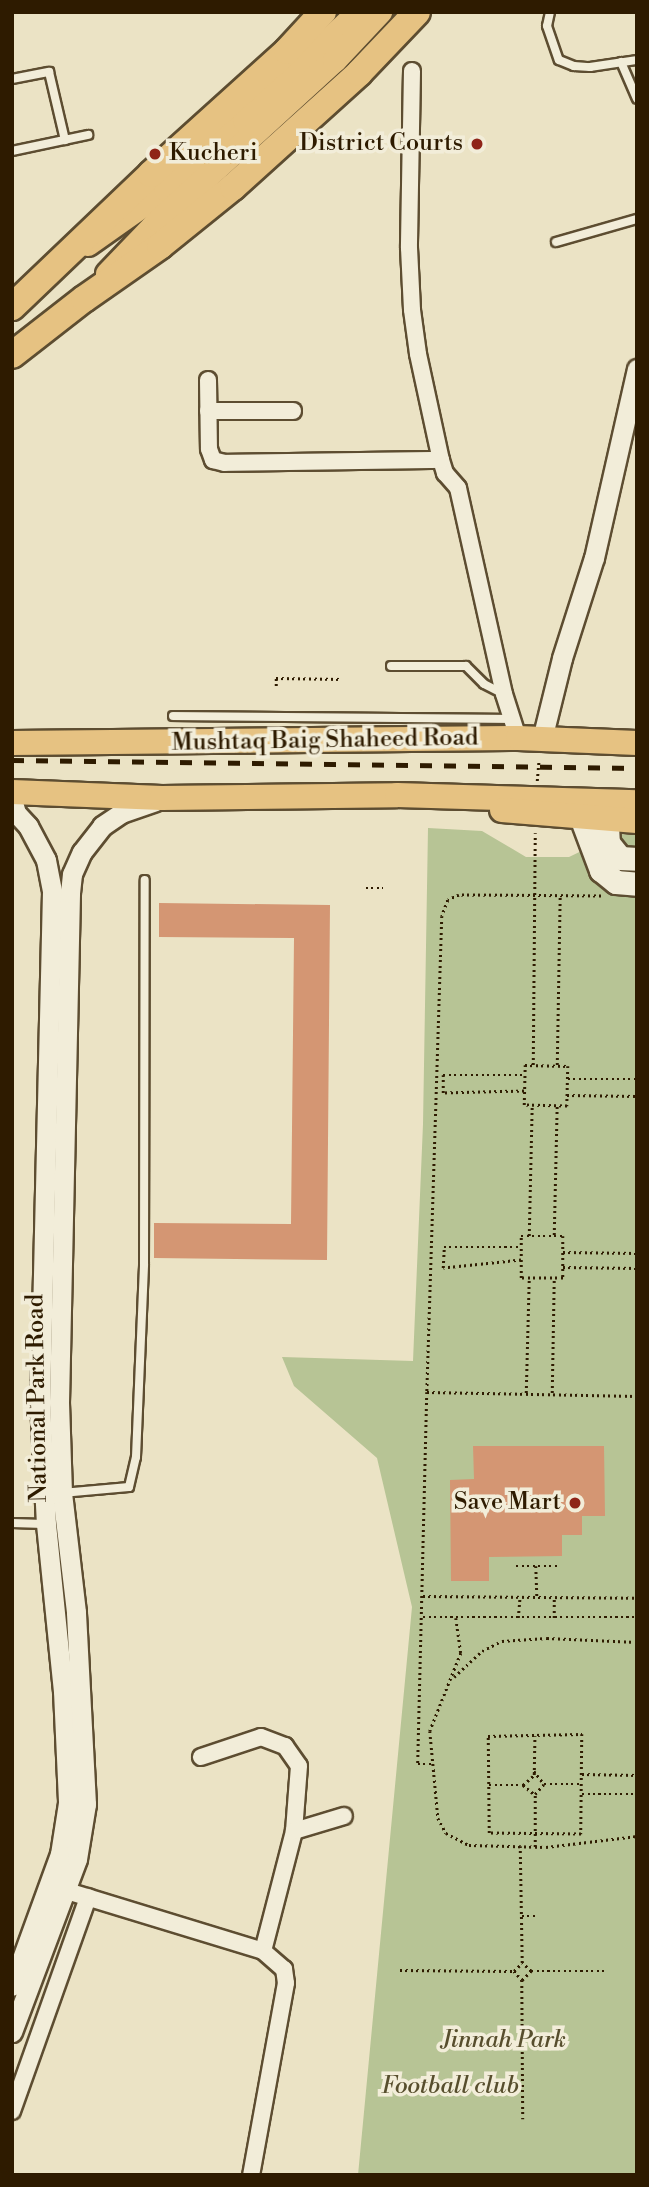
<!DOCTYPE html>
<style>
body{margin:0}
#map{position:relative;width:649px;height:2187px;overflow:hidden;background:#ebe3c5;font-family:"Libre Bodoni",serif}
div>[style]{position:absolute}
.green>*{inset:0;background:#b7c495}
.building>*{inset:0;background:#d49673}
.path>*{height:2.5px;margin-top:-1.25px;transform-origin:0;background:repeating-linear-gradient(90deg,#2e1b00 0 2px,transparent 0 5.5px)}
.roads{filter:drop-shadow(2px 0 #5d4d31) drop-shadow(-2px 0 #5d4d31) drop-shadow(0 2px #5d4d31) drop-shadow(0 -2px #5d4d31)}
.service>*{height:8px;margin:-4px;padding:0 4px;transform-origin:4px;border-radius:4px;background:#f2edd9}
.minor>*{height:16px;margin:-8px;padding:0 8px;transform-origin:8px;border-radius:8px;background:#f2edd9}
.tertiary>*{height:19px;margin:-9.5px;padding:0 9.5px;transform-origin:9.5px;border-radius:9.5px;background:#f2edd9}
.secondary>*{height:23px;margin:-11.5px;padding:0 11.5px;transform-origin:11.5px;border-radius:11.5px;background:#f2edd9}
.primary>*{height:24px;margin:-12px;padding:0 12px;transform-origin:12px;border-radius:12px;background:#e6c282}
.trunk>*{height:26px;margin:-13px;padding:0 13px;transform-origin:13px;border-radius:13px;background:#e6c282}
.rail>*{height:4.5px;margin-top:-2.25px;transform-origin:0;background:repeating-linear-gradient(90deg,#2e1b00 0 12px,transparent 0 24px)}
.dots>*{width:19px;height:19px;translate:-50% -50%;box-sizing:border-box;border:4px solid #f2edd9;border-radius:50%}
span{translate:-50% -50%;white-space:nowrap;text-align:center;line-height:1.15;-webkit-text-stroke:7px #f2edd9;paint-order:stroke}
.poi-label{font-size:24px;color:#2e1b00}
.right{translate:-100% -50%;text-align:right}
.left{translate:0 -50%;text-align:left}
.street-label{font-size:24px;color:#2e1b00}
.park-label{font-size:24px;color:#574e2d;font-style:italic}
.frame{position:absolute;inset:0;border:14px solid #2e1b00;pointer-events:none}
</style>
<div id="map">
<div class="green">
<div style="clip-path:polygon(428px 828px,482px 831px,526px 857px,569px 857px,617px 834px,637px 835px,637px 2175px,358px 2175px,412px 1607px,377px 1458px,294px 1386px,282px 1357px,413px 1361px,423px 1124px)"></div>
</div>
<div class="building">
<div style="clip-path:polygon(159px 903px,330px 905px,327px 1260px,154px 1258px,154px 1223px,291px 1224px,294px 938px,159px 937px)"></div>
<div style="clip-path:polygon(473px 1446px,604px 1446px,605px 1516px,582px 1516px,582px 1535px,562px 1535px,562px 1556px,489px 1557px,489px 1581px,451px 1581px,450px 1480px,474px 1479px)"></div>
</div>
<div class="path">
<div style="left:276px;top:686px;width:8px;rotate:-90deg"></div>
<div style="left:276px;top:678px;width:66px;rotate:0.9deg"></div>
<div style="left:537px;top:781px;width:21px;rotate:-85deg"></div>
<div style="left:366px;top:888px;width:17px"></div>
<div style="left:601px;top:896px;width:142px;rotate:-179.6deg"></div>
<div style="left:459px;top:895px;width:12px;rotate:156deg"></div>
<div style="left:448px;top:900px;width:17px;rotate:111deg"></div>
<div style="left:442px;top:916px;width:476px;rotate:91.8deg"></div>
<div style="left:427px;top:1392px;width:210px;rotate:1.1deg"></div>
<div style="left:525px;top:1065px;width:43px;rotate:1.3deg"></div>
<div style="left:568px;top:1066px;width:40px;rotate:91.4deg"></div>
<div style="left:567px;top:1106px;width:43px;rotate:-178.7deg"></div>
<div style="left:524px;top:1105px;width:40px;rotate:-88.6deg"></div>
<div style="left:533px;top:1065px;width:232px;rotate:-89.5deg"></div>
<div style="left:557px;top:1065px;width:169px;rotate:-89deg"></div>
<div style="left:568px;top:1079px;width:69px"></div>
<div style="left:524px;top:1091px;width:81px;rotate:178.6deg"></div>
<div style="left:443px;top:1093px;width:18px;rotate:-90deg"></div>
<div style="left:443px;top:1075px;width:82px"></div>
<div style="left:567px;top:1095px;width:70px;rotate:0.8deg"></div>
<div style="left:554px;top:1235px;width:129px;rotate:-88.7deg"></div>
<div style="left:521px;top:1236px;width:42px"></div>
<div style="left:563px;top:1236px;width:42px;rotate:90deg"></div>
<div style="left:563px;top:1278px;width:42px;rotate:180deg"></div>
<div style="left:521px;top:1278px;width:42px;rotate:-90deg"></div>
<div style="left:529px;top:1236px;width:131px;rotate:-88.7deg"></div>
<div style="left:563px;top:1252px;width:74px;rotate:0.8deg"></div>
<div style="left:521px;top:1260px;width:78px;rotate:174.1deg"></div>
<div style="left:443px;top:1268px;width:21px;rotate:-87deg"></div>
<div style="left:444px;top:1247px;width:77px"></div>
<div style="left:563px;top:1267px;width:74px;rotate:0.8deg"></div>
<div style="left:427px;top:1392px;width:372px;rotate:91.4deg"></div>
<div style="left:418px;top:1764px;width:14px"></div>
<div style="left:526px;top:1393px;width:115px;rotate:-88.5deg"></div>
<div style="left:552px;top:1393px;width:114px;rotate:-89deg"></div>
<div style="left:516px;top:1566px;width:41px"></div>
<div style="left:536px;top:1566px;width:31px;rotate:88deg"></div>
<div style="left:423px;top:1596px;width:214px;rotate:0.5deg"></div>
<div style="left:423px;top:1617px;width:214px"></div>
<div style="left:456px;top:1618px;width:35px;rotate:82deg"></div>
<div style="left:461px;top:1653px;width:84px;rotate:111.7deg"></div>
<div style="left:430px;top:1731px;width:87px;rotate:84.7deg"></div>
<div style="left:438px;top:1818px;width:17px;rotate:62deg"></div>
<div style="left:446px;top:1833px;width:26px;rotate:28deg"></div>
<div style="left:469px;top:1845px;width:77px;rotate:1.5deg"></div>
<div style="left:546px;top:1847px;width:92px;rotate:-6.9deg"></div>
<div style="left:518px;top:1618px;width:21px;rotate:-85deg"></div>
<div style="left:554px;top:1618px;width:21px;rotate:-90deg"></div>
<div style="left:454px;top:1677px;width:38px;rotate:-43deg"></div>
<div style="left:482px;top:1651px;width:22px;rotate:-27deg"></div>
<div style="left:502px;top:1641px;width:45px;rotate:-3.8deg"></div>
<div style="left:547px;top:1638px;width:90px;rotate:2.5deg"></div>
<div style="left:582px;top:1734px;width:100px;rotate:90.6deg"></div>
<div style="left:581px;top:1834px;width:92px;rotate:-179.4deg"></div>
<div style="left:489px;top:1833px;width:97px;rotate:-90.6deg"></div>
<div style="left:488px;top:1736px;width:94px;rotate:-1.2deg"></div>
<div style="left:534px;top:1771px;width:16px;rotate:52deg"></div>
<div style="left:582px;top:1774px;width:55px;rotate:1deg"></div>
<div style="left:489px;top:1785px;width:34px"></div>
<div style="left:523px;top:1785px;width:15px;rotate:-42deg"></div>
<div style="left:534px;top:1775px;width:39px;rotate:-89deg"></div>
<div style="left:523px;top:1785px;width:14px;rotate:39deg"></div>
<div style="left:582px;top:1794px;width:55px"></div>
<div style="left:535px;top:1847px;width:53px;rotate:-90deg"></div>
<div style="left:535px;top:1794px;width:13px;rotate:-48deg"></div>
<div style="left:544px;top:1784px;width:38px"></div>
<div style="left:522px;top:1916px;width:16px"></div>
<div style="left:400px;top:1970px;width:114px;rotate:0.5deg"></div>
<div style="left:514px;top:1971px;width:11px;rotate:-45deg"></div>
<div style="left:522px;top:1963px;width:117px;rotate:-91deg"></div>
<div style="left:514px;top:1971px;width:12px;rotate:48deg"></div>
<div style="left:522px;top:1980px;width:139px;rotate:89.6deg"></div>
<div style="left:531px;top:1971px;width:75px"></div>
<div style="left:522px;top:1980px;width:13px;rotate:-45deg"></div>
<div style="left:531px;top:1971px;width:12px;rotate:-138deg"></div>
</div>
<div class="roads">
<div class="service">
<div style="left:550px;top:12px;width:14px;rotate:102deg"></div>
<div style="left:547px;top:26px;width:36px;rotate:71deg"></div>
<div style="left:559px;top:60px;width:16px;rotate:22deg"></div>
<div style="left:574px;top:66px;width:16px;rotate:4deg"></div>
<div style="left:590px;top:67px;width:48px;rotate:-8.5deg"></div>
<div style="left:621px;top:62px;width:40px;rotate:66.6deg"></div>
<div style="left:12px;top:79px;width:38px;rotate:-11deg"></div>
<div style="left:49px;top:72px;width:70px;rotate:76.8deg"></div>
<div style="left:12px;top:151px;width:78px;rotate:-11.9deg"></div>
<div style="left:556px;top:242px;width:84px;rotate:-15.9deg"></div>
<div style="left:391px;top:666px;width:75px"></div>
<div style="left:466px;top:666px;width:25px;rotate:45deg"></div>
<div style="left:484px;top:684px;width:22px;rotate:27deg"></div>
<div style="left:173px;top:716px;width:340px;rotate:0.5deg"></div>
<div style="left:62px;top:1493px;width:67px;rotate:-5.1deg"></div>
<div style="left:129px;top:1487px;width:31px;rotate:-77deg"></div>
<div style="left:136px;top:1457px;width:193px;rotate:-87.6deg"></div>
<div style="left:144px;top:1264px;width:384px;rotate:-89.9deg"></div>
<div style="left:12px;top:1523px;width:32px;rotate:2deg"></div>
</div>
<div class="minor">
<div style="left:412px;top:71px;width:177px;rotate:91deg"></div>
<div style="left:409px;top:248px;width:62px;rotate:87.2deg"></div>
<div style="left:412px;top:310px;width:44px;rotate:82.2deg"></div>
<div style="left:418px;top:354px;width:108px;rotate:77.8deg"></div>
<div style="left:441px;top:460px;width:14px;rotate:73deg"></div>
<div style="left:445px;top:473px;width:20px;rotate:49deg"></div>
<div style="left:458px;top:488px;width:211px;rotate:77.4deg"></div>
<div style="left:504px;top:694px;width:46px;rotate:72.3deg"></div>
<div style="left:208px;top:380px;width:69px;rotate:89.2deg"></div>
<div style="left:209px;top:449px;width:12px;rotate:70deg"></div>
<div style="left:213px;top:460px;width:12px;rotate:14deg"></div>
<div style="left:225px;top:463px;width:216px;rotate:-0.8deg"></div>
<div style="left:208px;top:411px;width:85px"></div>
<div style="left:201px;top:1757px;width:63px;rotate:-18.4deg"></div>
<div style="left:261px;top:1737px;width:26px;rotate:21deg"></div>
<div style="left:285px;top:1746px;width:24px;rotate:55deg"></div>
<div style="left:299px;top:1766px;width:65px;rotate:94.4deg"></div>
<div style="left:67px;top:1891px;width:205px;rotate:17deg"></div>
<div style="left:263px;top:1951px;width:28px;rotate:41deg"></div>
<div style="left:284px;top:1969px;width:14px;rotate:82deg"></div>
<div style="left:286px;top:1983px;width:195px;rotate:100.3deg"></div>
<div style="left:263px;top:1951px;width:124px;rotate:-75.5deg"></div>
<div style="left:294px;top:1831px;width:52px;rotate:-16.7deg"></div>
<div style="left:12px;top:2111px;width:227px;rotate:-70.4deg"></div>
</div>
<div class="tertiary">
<div style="left:542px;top:739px;width:83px;rotate:-76.1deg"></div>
<div style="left:562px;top:658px;width:105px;rotate:-72.3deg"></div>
<div style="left:594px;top:558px;width:194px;rotate:-77.2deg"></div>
<div style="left:12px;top:799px;width:15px;rotate:74deg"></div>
<div style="left:16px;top:813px;width:18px;rotate:47deg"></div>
<div style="left:28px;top:826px;width:38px;rotate:62deg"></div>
<div style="left:46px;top:860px;width:33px;rotate:79deg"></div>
<div style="left:52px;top:892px;width:510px;rotate:91.35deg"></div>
<div style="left:40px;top:1402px;width:122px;rotate:87.2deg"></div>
<div style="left:46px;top:1524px;width:168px;rotate:84.2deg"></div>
<div style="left:63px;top:1691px;width:112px;rotate:87.4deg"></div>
<div style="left:68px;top:1803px;width:52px;rotate:98.9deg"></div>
<div style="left:60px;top:1854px;width:140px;rotate:110deg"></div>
<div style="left:12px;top:2032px;width:185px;rotate:-69.4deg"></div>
<div style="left:77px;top:1859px;width:56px;rotate:-80.7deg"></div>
<div style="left:86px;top:1804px;width:192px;rotate:-93deg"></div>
<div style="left:76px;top:1612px;width:120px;rotate:-96.7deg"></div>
<div style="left:62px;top:1493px;width:91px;rotate:-91.9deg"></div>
<div style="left:59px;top:1402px;width:509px;rotate:-88.76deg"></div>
<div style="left:70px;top:893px;width:19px;rotate:-84deg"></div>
<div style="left:72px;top:874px;width:24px;rotate:-66deg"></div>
<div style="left:82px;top:852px;width:33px;rotate:-52deg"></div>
<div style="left:102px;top:826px;width:23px;rotate:-34deg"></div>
<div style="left:121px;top:813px;width:36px;rotate:-19deg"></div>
</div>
<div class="secondary">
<div style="left:581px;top:817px;width:57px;rotate:69.3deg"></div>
<div style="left:601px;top:870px;width:19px;rotate:39deg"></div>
<div style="left:616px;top:882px;width:21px;rotate:5deg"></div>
<div style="left:613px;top:818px;width:10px;rotate:127deg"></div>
<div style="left:607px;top:826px;width:17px;rotate:87deg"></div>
<div style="left:608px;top:843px;width:19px;rotate:51deg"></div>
<div style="left:620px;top:858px;width:17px;rotate:3deg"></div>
</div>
<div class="primary">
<div style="left:88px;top:244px;width:95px;rotate:-35.2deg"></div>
<div style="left:166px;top:189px;width:104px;rotate:-40.7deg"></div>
<div style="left:245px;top:121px;width:156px;rotate:-43.7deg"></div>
<div style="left:108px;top:274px;width:74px;rotate:-46.1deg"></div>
<div style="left:159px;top:221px;width:239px;rotate:-42.5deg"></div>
<div style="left:335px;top:60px;width:66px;rotate:-46.8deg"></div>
<div style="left:12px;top:743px;width:506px;rotate:-0.57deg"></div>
<div style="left:518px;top:738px;width:119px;rotate:2.4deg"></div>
<div style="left:12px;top:792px;width:150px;rotate:2.3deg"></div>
<div style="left:162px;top:798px;width:235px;rotate:-0.7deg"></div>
<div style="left:397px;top:795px;width:240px;rotate:1.7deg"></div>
<div style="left:502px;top:810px;width:135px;rotate:4.7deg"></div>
</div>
<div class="trunk">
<div style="left:12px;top:307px;width:192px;rotate:-43.7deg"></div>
<div style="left:151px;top:174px;width:183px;rotate:-42.1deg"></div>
<div style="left:287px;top:51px;width:53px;rotate:-47.3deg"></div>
<div style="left:12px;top:355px;width:91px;rotate:-37.9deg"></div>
<div style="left:84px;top:299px;width:93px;rotate:-34.9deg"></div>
<div style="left:160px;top:246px;width:94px;rotate:-38.9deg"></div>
<div style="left:233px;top:187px;width:170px;rotate:-42.1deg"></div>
<div style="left:359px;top:73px;width:84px;rotate:-46.4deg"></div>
</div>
</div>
<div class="rail">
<div style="left:12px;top:760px;width:625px;rotate:0.73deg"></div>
</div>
<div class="dots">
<div style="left:477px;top:144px;background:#8f2418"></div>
<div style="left:155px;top:154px;background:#8f2418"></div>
<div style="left:575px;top:1503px;background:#8f2418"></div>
</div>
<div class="poi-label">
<span class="right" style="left:463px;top:144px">District Courts</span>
<span class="left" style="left:169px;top:154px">Kucheri</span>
<span class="right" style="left:561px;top:1503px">Save Mart</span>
</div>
<div class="street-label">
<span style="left:325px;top:741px;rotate:-1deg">Mushtaq Baig Shaheed Road</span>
<span style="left:38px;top:1398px;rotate:-91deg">National Park Road</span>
</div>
<div class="park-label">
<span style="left:504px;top:2041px">Jinnah Park</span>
<span style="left:450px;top:2087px">Football club</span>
</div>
<div class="frame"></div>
</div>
